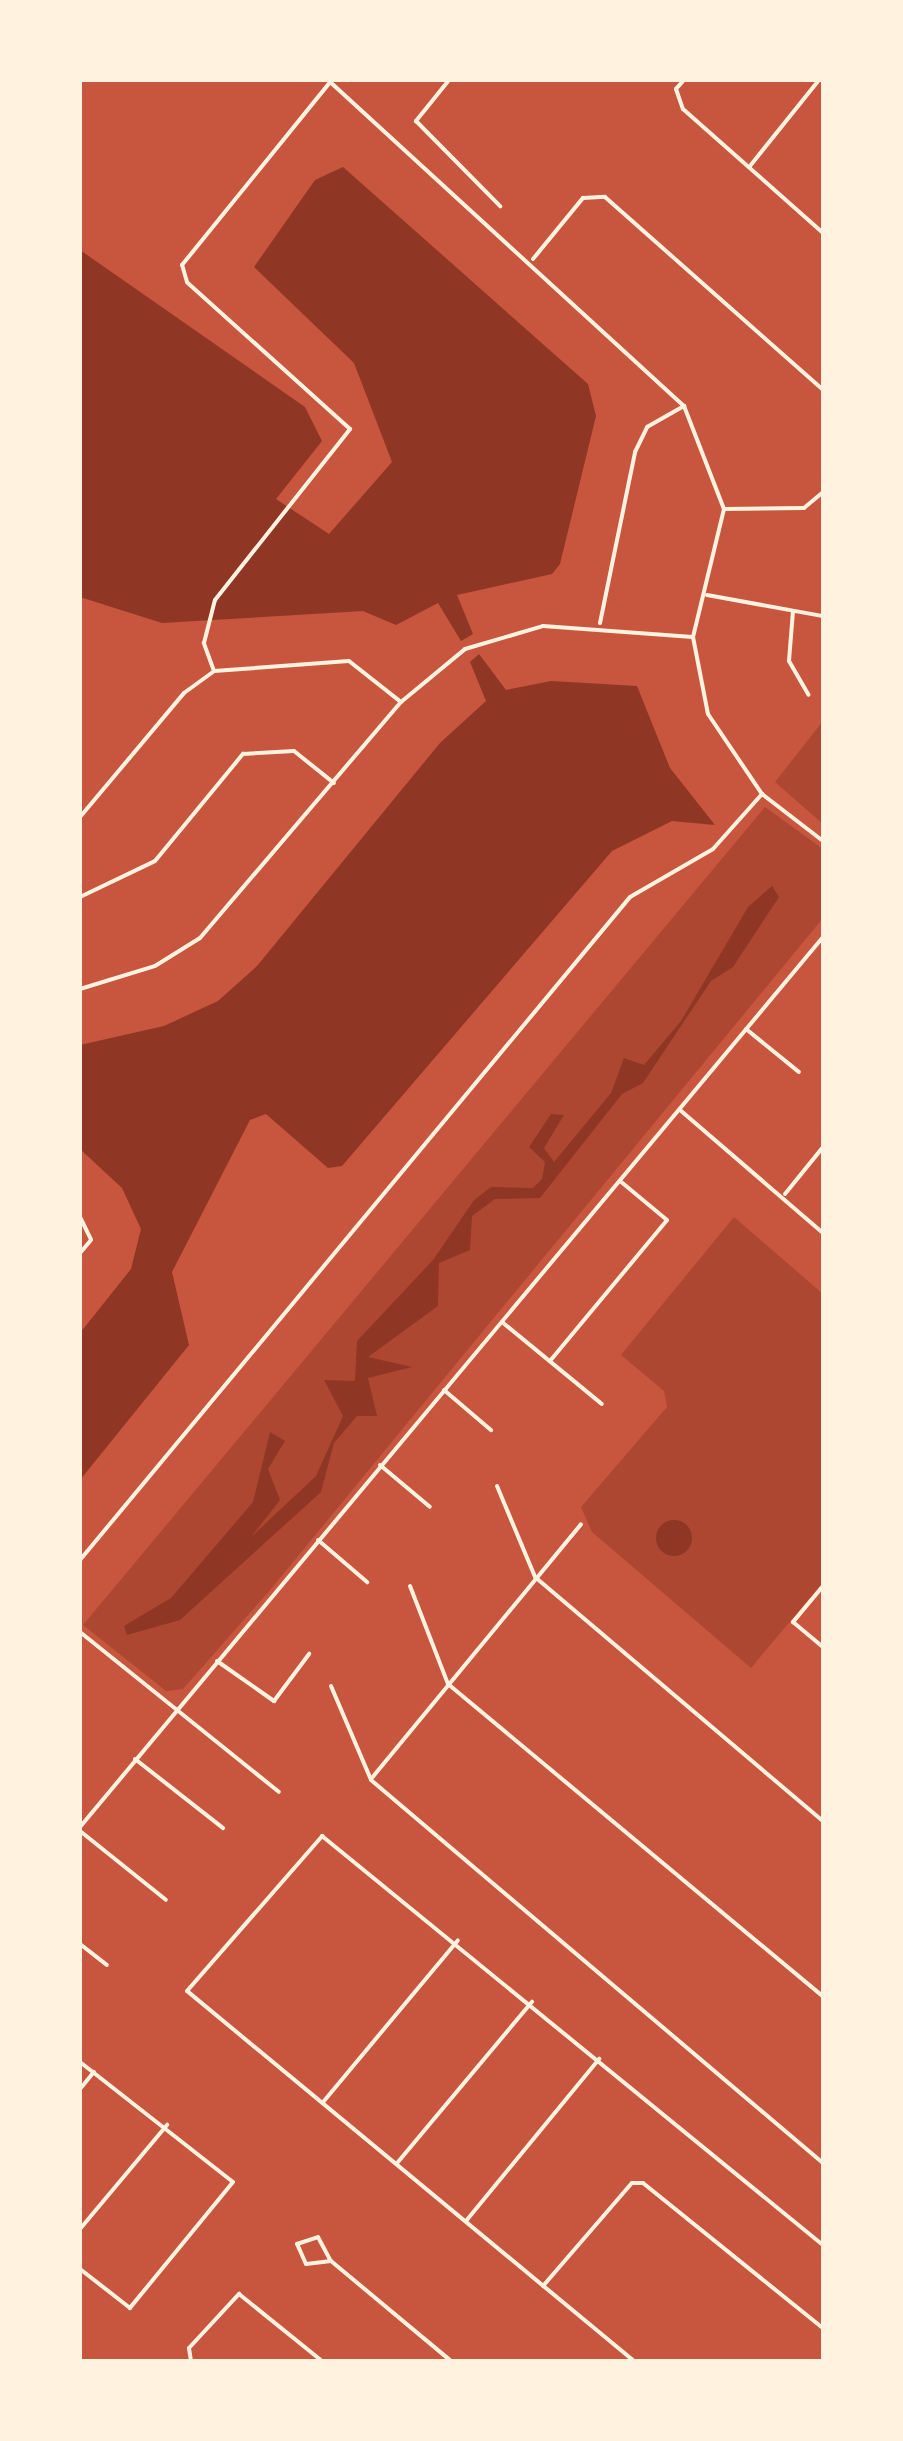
<!DOCTYPE html>
<style>
body{margin:0}
#map{position:relative;width:903px;height:2441px;overflow:hidden;background:#c8553d;font-family:Figtree,sans-serif}
div>[style]{position:absolute}
.green>*{inset:0;background:#ae4732}
.water>*{inset:0;background:#8f3625}
.round{border-radius:50%}
.minor>*{height:4px;margin:-2px;padding:0 2px;transform-origin:2px;border-radius:2px;background:#fff3e0}
span{translate:-50% -50%;white-space:nowrap;text-align:center;line-height:1.15;-webkit-text-stroke:10px #fff3e0;paint-order:stroke}
.frame{position:absolute;inset:0;border:82px solid #fff3e0;pointer-events:none}
</style>
<div id="map">
<div class="green">
<div style="clip-path:polygon(823px 721px,823px 824px,775px 782px)"></div>
<div style="clip-path:polygon(765px 807px,823px 849px,823px 918px,270px 1590px,183px 1689px,166px 1691px,83px 1625px)"></div>
<div style="clip-path:polygon(734px 1217px,823px 1294px,823px 1582px,751px 1668px,592px 1532px,581px 1507px,667px 1407px,664px 1391px,621px 1355px)"></div>
</div>
<div class="water">
<div style="clip-path:polygon(343px 167px,588px 384px,596px 416px,560px 564px,552px 574px,457px 595px,473px 634px,461px 641px,438px 603px,396px 625px,363px 611px,162px 623px,80px 597px,80px 250px,305px 407px,322px 441px,276px 499px,329px 534px,392px 462px,354px 363px,254px 267px,315px 180px)"></div>
<div style="clip-path:polygon(479px 654px,506px 690px,551px 681px,637px 686px,670px 768px,715px 825px,672px 821px,612px 851px,342px 1166px,328px 1168px,266px 1114px,250px 1120px,172px 1272px,189px 1345px,80px 1480px,80px 1333px,131px 1269px,141px 1229px,122px 1188px,80px 1149px,80px 1045px,164px 1026px,218px 1001px,257px 966px,440px 743px,486px 701px,470px 662px)"></div>
<div style="clip-path:polygon(772px 886px,779px 897px,733px 967px,711px 981px,643px 1083px,622px 1094px,540px 1198px,495px 1199px,472px 1216px,470px 1250px,439px 1263px,438px 1306px,368px 1357px,412px 1367px,368px 1378px,377px 1416px,357px 1416px,334px 1443px,321px 1492px,180px 1620px,127px 1635px,124px 1626px,171px 1598px,253px 1502px,270px 1432px,285px 1441px,268px 1469px,280px 1500px,251px 1537px,316px 1476px,343px 1416px,324px 1380px,355px 1381px,357px 1341px,433px 1260px,474px 1200px,491px 1187px,533px 1188px,542px 1179px,545px 1162px,529px 1147px,551px 1114px,564px 1115px,544px 1148px,554px 1162px,611px 1093px,624px 1058px,644px 1065px,681px 1021px,748px 907px)"></div>
<div class="round" style="left:656px;top:1520px;width:36px;height:36px"></div>
</div>
<div class="minor">
<div style="left:328px;top:80px;width:483px;rotate:42.5deg"></div>
<div style="left:684px;top:406px;width:110px;rotate:68.8deg"></div>
<div style="left:724px;top:509px;width:132px;rotate:103.6deg"></div>
<div style="left:693px;top:637px;width:78px;rotate:79deg"></div>
<div style="left:708px;top:714px;width:97px;rotate:56deg"></div>
<div style="left:762px;top:794px;width:77px;rotate:37.6deg"></div>
<div style="left:449px;top:80px;width:53px;rotate:128.8deg"></div>
<div style="left:416px;top:121px;width:120px;rotate:45.3deg"></div>
<div style="left:684px;top:80px;width:12px;rotate:132deg"></div>
<div style="left:676px;top:89px;width:21px;rotate:71deg"></div>
<div style="left:683px;top:109px;width:187px;rotate:41.5deg"></div>
<div style="left:750px;top:166px;width:110px;rotate:-51.3deg"></div>
<div style="left:533px;top:259px;width:79px;rotate:-50.7deg"></div>
<div style="left:583px;top:198px;width:22px;rotate:-3deg"></div>
<div style="left:605px;top:197px;width:291px;rotate:41.5deg"></div>
<div style="left:724px;top:509px;width:80px;rotate:-0.7deg"></div>
<div style="left:804px;top:508px;width:25px;rotate:-40deg"></div>
<div style="left:707px;top:595px;width:118px;rotate:10.3deg"></div>
<div style="left:793px;top:611px;width:50px;rotate:94.6deg"></div>
<div style="left:789px;top:661px;width:39px;rotate:60deg"></div>
<div style="left:600px;top:623px;width:175px;rotate:-78.4deg"></div>
<div style="left:635px;top:452px;width:28px;rotate:-64deg"></div>
<div style="left:647px;top:427px;width:43px;rotate:-29.6deg"></div>
<div style="left:214px;top:671px;width:30px;rotate:-110deg"></div>
<div style="left:204px;top:643px;width:44px;rotate:-75.7deg"></div>
<div style="left:215px;top:600px;width:218px;rotate:-51.7deg"></div>
<div style="left:350px;top:429px;width:219px;rotate:-138deg"></div>
<div style="left:187px;top:282px;width:18px;rotate:-106deg"></div>
<div style="left:182px;top:265px;width:235px;rotate:-51deg"></div>
<div style="left:80px;top:817px;width:162px;rotate:-50deg"></div>
<div style="left:184px;top:693px;width:37px;rotate:-36deg"></div>
<div style="left:214px;top:671px;width:135px;rotate:-4.2deg"></div>
<div style="left:349px;top:661px;width:66px;rotate:38.3deg"></div>
<div style="left:80px;top:897px;width:83px;rotate:-25.6deg"></div>
<div style="left:155px;top:861px;width:139px;rotate:-50.6deg"></div>
<div style="left:243px;top:754px;width:51px;rotate:-3.4deg"></div>
<div style="left:294px;top:751px;width:51px;rotate:38.7deg"></div>
<div style="left:80px;top:989px;width:78px;rotate:-17deg"></div>
<div style="left:155px;top:966px;width:53px;rotate:-31.9deg"></div>
<div style="left:200px;top:938px;width:310px;rotate:-49.6deg"></div>
<div style="left:401px;top:702px;width:83px;rotate:-39.6deg"></div>
<div style="left:465px;top:649px;width:81px;rotate:-16.4deg"></div>
<div style="left:543px;top:626px;width:150px;rotate:4.2deg"></div>
<div style="left:746px;top:1029px;width:68px;rotate:39.1deg"></div>
<div style="left:680px;top:1110px;width:189px;rotate:40.7deg"></div>
<div style="left:785px;top:1194px;width:60px;rotate:-51deg"></div>
<div style="left:80px;top:1217px;width:25px;rotate:64deg"></div>
<div style="left:91px;top:1240px;width:17px;rotate:130deg"></div>
<div style="left:502px;top:1322px;width:129px;rotate:39.4deg"></div>
<div style="left:550px;top:1361px;width:183px;rotate:-50.3deg"></div>
<div style="left:667px;top:1220px;width:61px;rotate:-140.3deg"></div>
<div style="left:444px;top:1390px;width:62px;rotate:40.4deg"></div>
<div style="left:380px;top:1465px;width:65px;rotate:40deg"></div>
<div style="left:497px;top:1486px;width:99px;rotate:67.3deg"></div>
<div style="left:535px;top:1577px;width:377px;rotate:40.3deg"></div>
<div style="left:318px;top:1540px;width:65px;rotate:40.6deg"></div>
<div style="left:80px;top:1560px;width:861px;rotate:-50.32deg"></div>
<div style="left:630px;top:897px;width:96px;rotate:-30deg"></div>
<div style="left:713px;top:849px;width:74px;rotate:-48.3deg"></div>
<div style="left:410px;top:1586px;width:105px;rotate:68.8deg"></div>
<div style="left:448px;top:1684px;width:488px;rotate:39.8deg"></div>
<div style="left:823px;top:1586px;width:47px;rotate:129.8deg"></div>
<div style="left:793px;top:1622px;width:39px;rotate:40deg"></div>
<div style="left:80px;top:1632px;width:255px;rotate:38.8deg"></div>
<div style="left:217px;top:1661px;width:70px;rotate:35.1deg"></div>
<div style="left:274px;top:1701px;width:59px;rotate:-53.3deg"></div>
<div style="left:331px;top:1686px;width:102px;rotate:66.9deg"></div>
<div style="left:371px;top:1780px;width:592px;rotate:40.28deg"></div>
<div style="left:135px;top:1759px;width:112px;rotate:38.1deg"></div>
<div style="left:371px;top:1779px;width:330px;rotate:-50.5deg"></div>
<div style="left:80px;top:1827px;width:1159px;rotate:-50.14deg"></div>
<div style="left:80px;top:1831px;width:110px;rotate:38.7deg"></div>
<div style="left:80px;top:1944px;width:34px;rotate:38deg"></div>
<div style="left:80px;top:2062px;width:194px;rotate:38.1deg"></div>
<div style="left:233px;top:2182px;width:163px;rotate:129.3deg"></div>
<div style="left:130px;top:2308px;width:63px;rotate:-142deg"></div>
<div style="left:80px;top:2089px;width:22px;rotate:-51deg"></div>
<div style="left:324px;top:2101px;width:209px;rotate:-50.2deg"></div>
<div style="left:398px;top:2162px;width:209px;rotate:-50.1deg"></div>
<div style="left:466px;top:2221px;width:210px;rotate:-50.6deg"></div>
<div style="left:80px;top:2229px;width:136px;rotate:-50.1deg"></div>
<div style="left:331px;top:2261px;width:25px;rotate:173deg"></div>
<div style="left:306px;top:2264px;width:22px;rotate:-114deg"></div>
<div style="left:297px;top:2244px;width:22px;rotate:-18deg"></div>
<div style="left:318px;top:2237px;width:27px;rotate:62deg"></div>
<div style="left:331px;top:2261px;width:156px;rotate:39.8deg"></div>
<div style="left:543px;top:2286px;width:136px;rotate:-49.2deg"></div>
<div style="left:632px;top:2183px;width:11px"></div>
<div style="left:643px;top:2183px;width:231px;rotate:38.9deg"></div>
<div style="left:191px;top:2361px;width:13px;rotate:-99deg"></div>
<div style="left:189px;top:2348px;width:74px;rotate:-47.2deg"></div>
<div style="left:239px;top:2294px;width:107px;rotate:38.9deg"></div>
<div style="left:634px;top:2361px;width:580px;rotate:-140.38deg"></div>
<div style="left:187px;top:1991px;width:206px;rotate:-48.9deg"></div>
<div style="left:322px;top:1836px;width:647px;rotate:39.23deg"></div>
</div>
<div class="frame"></div>
</div>
